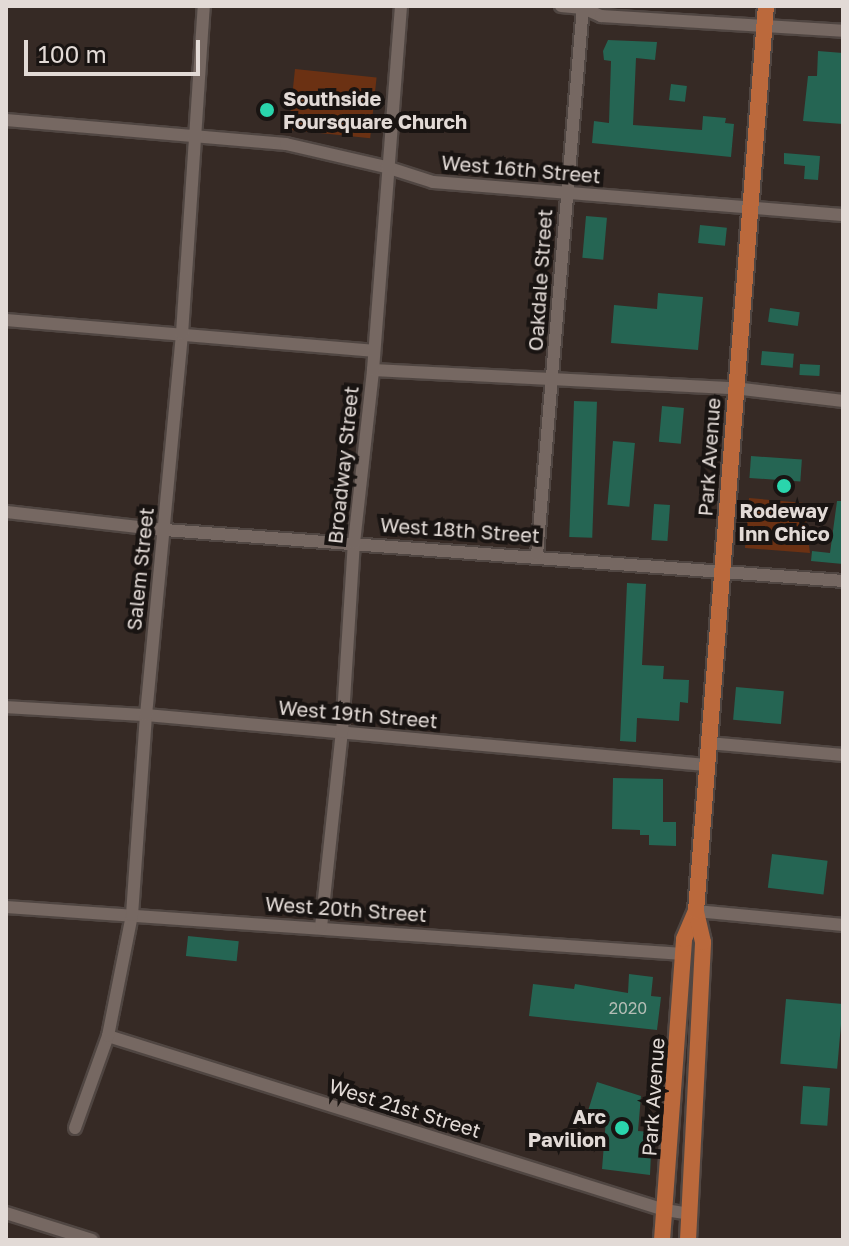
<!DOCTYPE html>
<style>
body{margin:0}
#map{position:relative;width:849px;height:1246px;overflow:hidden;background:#362a25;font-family:"Golos Text",sans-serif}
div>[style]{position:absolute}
.green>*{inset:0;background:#6b3113;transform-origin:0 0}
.building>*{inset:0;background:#256553;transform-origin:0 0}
.roads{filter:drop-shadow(2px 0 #504642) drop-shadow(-2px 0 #504642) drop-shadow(0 2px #504642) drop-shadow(0 -2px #504642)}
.minor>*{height:12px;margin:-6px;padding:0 6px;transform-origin:6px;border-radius:6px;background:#766862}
.major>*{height:16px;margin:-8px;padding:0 8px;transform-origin:8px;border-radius:8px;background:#bb693c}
.dots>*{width:22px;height:22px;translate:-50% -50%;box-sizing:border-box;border:4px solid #191412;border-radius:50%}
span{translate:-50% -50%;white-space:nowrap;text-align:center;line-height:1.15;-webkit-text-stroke:8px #191412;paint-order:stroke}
.number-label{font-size:16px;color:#b3bdb5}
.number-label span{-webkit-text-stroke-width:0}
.poi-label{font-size:20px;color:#e2dad6;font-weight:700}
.left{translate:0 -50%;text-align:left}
.right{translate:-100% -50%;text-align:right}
.street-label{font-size:20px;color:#e2dad6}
.frame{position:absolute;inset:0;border:8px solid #e2dad6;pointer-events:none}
.scale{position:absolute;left:24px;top:40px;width:176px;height:36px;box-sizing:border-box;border:4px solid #e2dad6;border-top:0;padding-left:10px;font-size:24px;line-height:28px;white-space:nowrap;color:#e2dad6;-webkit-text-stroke:6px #191412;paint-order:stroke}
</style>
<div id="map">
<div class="green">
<div style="left:295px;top:69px;width:82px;height:61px;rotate:6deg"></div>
<div style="clip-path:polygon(749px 498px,804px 503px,810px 553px,745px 548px)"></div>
</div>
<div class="building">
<div style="clip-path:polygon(608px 40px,657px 42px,655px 60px,636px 58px,633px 125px,702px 130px,703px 116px,726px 118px,725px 123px,734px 124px,731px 157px,592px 143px,594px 121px,609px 123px,611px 61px,604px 60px,603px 51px)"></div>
<div style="clip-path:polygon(818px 51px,843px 53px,843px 124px,803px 121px,808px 76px,817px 76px)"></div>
<div style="left:671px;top:84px;width:16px;height:16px;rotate:7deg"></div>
<div style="clip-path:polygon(784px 153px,820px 156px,818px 180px,804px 179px,805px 166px,784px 164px)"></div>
<div style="left:586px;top:216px;width:21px;height:42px;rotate:5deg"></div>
<div style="left:700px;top:225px;width:27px;height:18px;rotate:6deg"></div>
<div style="clip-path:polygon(658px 293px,703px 297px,698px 350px,611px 343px,614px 305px,657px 309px)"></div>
<div style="left:770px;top:308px;width:30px;height:14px;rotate:8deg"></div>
<div style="left:762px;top:351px;width:32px;height:14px;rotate:5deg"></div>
<div style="left:800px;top:364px;width:20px;height:11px;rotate:3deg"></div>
<div style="left:574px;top:401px;width:23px;height:136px;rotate:2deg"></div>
<div style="left:662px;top:406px;width:22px;height:36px;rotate:5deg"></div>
<div style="left:613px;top:441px;width:22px;height:64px;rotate:5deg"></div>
<div style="left:751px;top:456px;width:51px;height:22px;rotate:4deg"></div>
<div style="clip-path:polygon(837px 501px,843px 501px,843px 564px,811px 561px,812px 551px,830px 553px)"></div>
<div style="left:654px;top:504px;width:16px;height:36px;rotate:4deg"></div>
<div style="clip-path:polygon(627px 583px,646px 584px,642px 665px,664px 666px,663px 679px,689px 680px,688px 703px,680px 702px,679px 721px,637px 718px,636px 742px,620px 741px)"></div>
<div style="left:736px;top:687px;width:48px;height:33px;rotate:5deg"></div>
<div style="clip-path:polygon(613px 778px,663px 779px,663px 822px,676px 822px,676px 846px,649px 845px,649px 835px,640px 835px,640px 830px,612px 829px)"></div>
<div style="left:772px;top:854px;width:56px;height:34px;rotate:7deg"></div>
<div style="left:188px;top:936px;width:51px;height:20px;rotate:6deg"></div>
<div style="clip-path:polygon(629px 974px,653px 977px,651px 996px,661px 997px,657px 1030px,529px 1016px,533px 984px,574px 989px,575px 984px,628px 993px)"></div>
<div style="left:786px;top:999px;width:57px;height:65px;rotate:5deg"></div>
<div style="clip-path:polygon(597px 1082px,641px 1096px,638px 1131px,652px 1132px,650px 1175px,602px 1169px,606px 1119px,588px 1111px)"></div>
<div style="left:803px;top:1086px;width:27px;height:38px;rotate:4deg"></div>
</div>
<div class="roads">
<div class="minor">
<div style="left:561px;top:6px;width:22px;rotate:5deg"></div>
<div style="left:583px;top:8px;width:20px;rotate:24deg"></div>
<div style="left:601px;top:16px;width:242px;rotate:3.5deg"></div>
<div style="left:6px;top:120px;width:281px;rotate:4.9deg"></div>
<div style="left:286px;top:144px;width:103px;rotate:13deg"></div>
<div style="left:386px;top:167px;width:49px;rotate:17.7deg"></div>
<div style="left:433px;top:182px;width:411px;rotate:4.6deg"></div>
<div style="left:6px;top:320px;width:368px;rotate:4.8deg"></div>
<div style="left:373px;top:370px;width:361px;rotate:2.9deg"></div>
<div style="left:734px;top:388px;width:110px;rotate:6.8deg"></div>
<div style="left:6px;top:512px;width:160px;rotate:6.5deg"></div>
<div style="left:165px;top:530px;width:680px;rotate:4.3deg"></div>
<div style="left:537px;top:555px;width:551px;rotate:-85.21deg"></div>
<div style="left:6px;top:707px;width:140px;rotate:3.3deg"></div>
<div style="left:146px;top:715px;width:562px;rotate:5.1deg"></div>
<div style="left:708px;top:743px;width:136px;rotate:5.1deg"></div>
<div style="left:6px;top:907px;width:679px;rotate:3.97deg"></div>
<div style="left:696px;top:911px;width:148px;rotate:5.4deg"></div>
<div style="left:321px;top:927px;width:196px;rotate:-83.9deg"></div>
<div style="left:342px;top:732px;width:189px;rotate:-86.4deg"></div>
<div style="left:354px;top:543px;width:174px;rotate:-83.7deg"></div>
<div style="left:373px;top:370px;width:365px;rotate:-85.6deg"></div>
<div style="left:108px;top:1036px;width:584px;rotate:17.35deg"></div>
<div style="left:665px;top:1210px;width:25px;rotate:9deg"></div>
<div style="left:75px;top:1128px;width:98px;rotate:-70.3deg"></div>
<div style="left:108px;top:1036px;width:123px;rotate:-78.8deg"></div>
<div style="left:132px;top:915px;width:200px;rotate:-86deg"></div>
<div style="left:146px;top:715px;width:383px;rotate:-84.6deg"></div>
<div style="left:182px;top:334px;width:329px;rotate:-86.2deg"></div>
<div style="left:6px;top:1213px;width:90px;rotate:17.4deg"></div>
</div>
<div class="major">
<div style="left:662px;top:1240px;width:302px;rotate:-85.8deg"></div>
<div style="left:684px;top:939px;width:30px;rotate:-67deg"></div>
<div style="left:688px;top:1240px;width:298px;rotate:-87.1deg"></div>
<div style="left:703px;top:942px;width:32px;rotate:-103deg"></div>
<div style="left:696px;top:911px;width:908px;rotate:-85.58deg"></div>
</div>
</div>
<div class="dots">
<div style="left:267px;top:110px;background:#2ad5ac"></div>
<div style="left:784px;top:486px;background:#2ad5ac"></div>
<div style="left:622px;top:1128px;background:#2ad5ac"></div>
</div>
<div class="number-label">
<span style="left:628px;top:1008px">2020</span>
</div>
<div class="poi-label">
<span class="left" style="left:283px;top:110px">Southside<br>Foursquare Church</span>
<span style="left:784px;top:522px">Rodeway<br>Inn Chico</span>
<span class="right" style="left:606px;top:1128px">Arc<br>Pavilion</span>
</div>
<div class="street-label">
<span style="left:521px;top:169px;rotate:5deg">West 16th Street</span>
<span style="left:540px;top:280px;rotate:-86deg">Oakdale Street</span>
<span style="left:709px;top:457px;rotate:-86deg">Park Avenue</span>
<span style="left:343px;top:465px;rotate:-84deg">Broadway Street</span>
<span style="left:460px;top:530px;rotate:4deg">West 18th Street</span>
<span style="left:140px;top:569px;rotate:-84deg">Salem Street</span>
<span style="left:358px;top:714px;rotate:5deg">West 19th Street</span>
<span style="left:346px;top:909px;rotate:4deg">West 20th Street</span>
<span style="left:653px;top:1097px;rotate:-86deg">Park Avenue</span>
<span style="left:405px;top:1108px;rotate:17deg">West 21st Street</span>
</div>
<div class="frame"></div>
<div class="scale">100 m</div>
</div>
